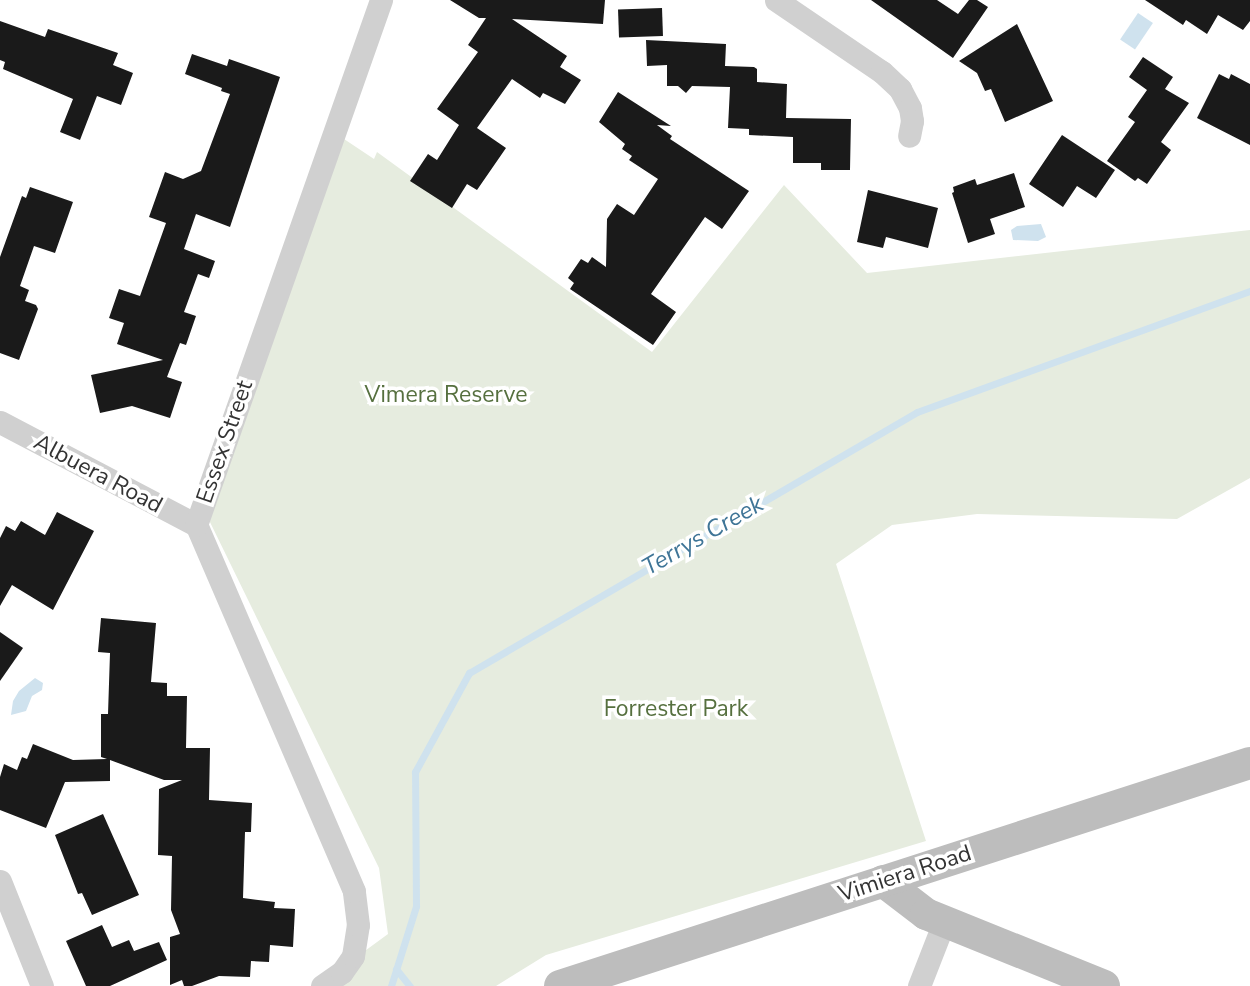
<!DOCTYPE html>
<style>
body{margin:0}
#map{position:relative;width:1250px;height:986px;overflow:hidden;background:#fff;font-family:"Nunito Sans",sans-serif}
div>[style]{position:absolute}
.green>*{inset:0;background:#e6ecdf}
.water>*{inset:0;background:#cfe2ee;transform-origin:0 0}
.stream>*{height:7px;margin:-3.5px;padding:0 3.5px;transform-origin:3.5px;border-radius:3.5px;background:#cfe2ee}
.building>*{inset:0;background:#1a1a1a;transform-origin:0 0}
.street>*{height:23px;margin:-11.5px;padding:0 11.5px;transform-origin:11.5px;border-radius:11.5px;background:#d0d0d0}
.secondary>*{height:32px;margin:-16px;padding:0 16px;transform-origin:16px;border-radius:16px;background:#bdbdbd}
span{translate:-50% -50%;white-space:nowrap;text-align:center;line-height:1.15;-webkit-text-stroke:7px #fff;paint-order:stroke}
.park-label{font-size:23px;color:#56703f}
.street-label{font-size:23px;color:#333}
.water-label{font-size:24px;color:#3f7597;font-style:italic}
</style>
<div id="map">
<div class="green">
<div style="clip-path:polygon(344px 139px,374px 159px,377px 152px,652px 352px,784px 185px,867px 273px,1250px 230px,1250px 478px,1177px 519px,977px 514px,892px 525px,836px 564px,926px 841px,546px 955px,496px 986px,317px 986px,388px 934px,379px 868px,207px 516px)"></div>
</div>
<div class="water">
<div style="left:1138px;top:13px;width:18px;height:32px;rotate:34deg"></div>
<div style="clip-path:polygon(1041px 224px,1046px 237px,1038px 241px,1013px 240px,1011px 230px,1017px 226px)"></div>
<div style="clip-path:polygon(35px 678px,43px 683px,42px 690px,32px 696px,26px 711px,11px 715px,13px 701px,19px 691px)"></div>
</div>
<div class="stream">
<div style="left:396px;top:969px;width:22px;rotate:51deg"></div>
<div style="left:391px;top:986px;width:84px;rotate:-72.6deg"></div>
<div style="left:416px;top:906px;width:134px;rotate:-90.4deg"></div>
<div style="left:415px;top:772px;width:113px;rotate:-61.4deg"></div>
<div style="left:469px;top:673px;width:518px;rotate:-30.22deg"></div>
<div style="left:917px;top:412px;width:354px;rotate:-20deg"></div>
</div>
<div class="building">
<div style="clip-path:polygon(450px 0,605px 0,603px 24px,512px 19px,567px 56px,560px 67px,581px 80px,565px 104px,543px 93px,540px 98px,512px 79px,477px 128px,506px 148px,477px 190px,467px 184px,452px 208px,410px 181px,428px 154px,437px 160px,459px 125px,437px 109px,478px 52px,468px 45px,486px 18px,479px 18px)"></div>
<div style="clip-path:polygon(871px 0,937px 0,958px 14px,969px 0,977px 0,988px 7px,953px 58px)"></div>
<div style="clip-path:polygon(1145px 0,1250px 0,1250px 21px,1243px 30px,1218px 15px,1207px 34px,1186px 20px,1183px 25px)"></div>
<div style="left:662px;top:8px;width:28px;height:44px;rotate:88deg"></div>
<div style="clip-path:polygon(0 21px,45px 37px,48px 29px,118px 53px,113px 65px,133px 73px,121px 105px,97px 96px,80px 140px,60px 132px,73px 99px,3px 69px,5px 62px,0 60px)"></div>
<div style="clip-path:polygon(1017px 24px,1053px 101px,1005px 122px,991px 89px,985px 91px,977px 73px,959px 61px)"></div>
<div style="clip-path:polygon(646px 40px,726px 44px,725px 66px,754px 67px,757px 69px,757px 82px,787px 84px,786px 118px,851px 119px,850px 170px,821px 170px,821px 163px,793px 163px,793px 137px,749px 135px,749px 129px,728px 128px,730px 87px,692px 86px,686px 93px,678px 86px,667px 86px,667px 65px,647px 66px)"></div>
<div style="clip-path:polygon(192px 54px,227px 66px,229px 59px,280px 77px,230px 227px,196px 214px,184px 249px,215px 261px,209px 278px,198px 274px,184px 312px,196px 316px,186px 345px,180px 343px,167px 377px,182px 382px,170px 418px,132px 406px,100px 413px,91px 375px,163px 360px,117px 344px,124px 323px,109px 318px,119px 289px,140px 296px,166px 223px,149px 217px,165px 172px,183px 179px,201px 171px,230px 94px,221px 91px,222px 88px,185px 74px)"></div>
<div style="clip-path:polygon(1143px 57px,1173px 77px,1165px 89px,1189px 103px,1161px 142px,1171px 150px,1147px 184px,1138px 178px,1135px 181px,1107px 161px,1135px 122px,1128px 117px,1147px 90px,1129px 77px)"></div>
<div style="clip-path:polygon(1219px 74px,1229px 79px,1231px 74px,1250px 84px,1250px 145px,1197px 118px)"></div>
<div style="clip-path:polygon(618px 92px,671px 126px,657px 125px,672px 136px,670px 139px,749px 191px,722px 229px,705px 217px,651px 294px,676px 312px,653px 345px,570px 289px,574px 283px,568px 278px,581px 259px,588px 263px,592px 257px,606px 267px,607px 219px,617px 204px,634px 215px,658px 179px,629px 160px,632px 156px,622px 149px,625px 144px,599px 122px)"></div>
<div style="clip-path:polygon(1062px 135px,1115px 170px,1096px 198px,1077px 186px,1063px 207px,1029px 184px)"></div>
<div style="clip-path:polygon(1014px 173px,1025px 207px,990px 219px,995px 234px,968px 243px,952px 193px,954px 192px,953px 187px,975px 179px,977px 185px)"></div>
<div style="clip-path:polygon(30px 187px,73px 202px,55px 253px,34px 246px,20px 286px,29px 290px,25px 301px,36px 305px,38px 309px,19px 360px,0 353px,0 257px,22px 196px,26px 198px)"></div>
<div style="clip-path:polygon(868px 190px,938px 208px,928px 248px,886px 237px,883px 248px,857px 242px)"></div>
<div style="clip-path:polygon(57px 512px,94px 531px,53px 610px,12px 585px,0 606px,0 538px,6px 526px,15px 531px,21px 521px,45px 535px)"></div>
<div style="clip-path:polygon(101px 618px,156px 623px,151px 682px,167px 683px,167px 696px,187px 696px,186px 748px,210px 748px,209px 800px,252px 803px,251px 832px,245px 832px,243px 898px,275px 902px,274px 908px,295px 909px,293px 947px,270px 945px,269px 962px,251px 961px,250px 977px,219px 976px,192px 986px,184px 986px,182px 980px,170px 985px,170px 937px,180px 934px,171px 910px,172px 856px,158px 855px,159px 789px,182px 780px,164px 780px,110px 760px,110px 781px,65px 782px,46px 828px,0 810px,0 777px,4px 764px,17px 770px,22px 757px,27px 759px,33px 744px,73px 760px,107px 759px,101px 757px,101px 714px,108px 714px,110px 653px,98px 652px)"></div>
<div style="clip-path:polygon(0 632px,23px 648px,0 681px)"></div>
<div style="clip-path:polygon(103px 814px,139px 895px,92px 915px,82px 893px,78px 894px,55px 835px)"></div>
<div style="clip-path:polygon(102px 925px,112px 947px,129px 940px,134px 951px,159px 942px,167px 960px,110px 986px,86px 986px,66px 941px)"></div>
</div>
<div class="street">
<div style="left:776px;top:0;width:128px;rotate:34.2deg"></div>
<div style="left:882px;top:72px;width:25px;rotate:43deg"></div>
<div style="left:900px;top:89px;width:21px;rotate:62deg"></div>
<div style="left:910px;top:108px;width:13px;rotate:81deg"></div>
<div style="left:912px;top:121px;width:15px;rotate:101deg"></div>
<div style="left:0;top:422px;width:221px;rotate:27.7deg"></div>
<div style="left:0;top:881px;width:113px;rotate:68.2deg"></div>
<div style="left:322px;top:986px;width:24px;rotate:-35deg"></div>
<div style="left:342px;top:972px;width:19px;rotate:-55deg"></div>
<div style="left:353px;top:956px;width:31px;rotate:-81deg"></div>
<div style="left:358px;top:925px;width:34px;rotate:-97deg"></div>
<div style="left:354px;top:891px;width:399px;rotate:-113.3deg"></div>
<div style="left:196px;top:525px;width:557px;rotate:-70.59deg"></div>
<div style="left:919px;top:986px;width:69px;rotate:-68.7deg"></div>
</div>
<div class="secondary">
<div style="left:883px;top:881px;width:54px;rotate:37.5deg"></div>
<div style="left:926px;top:914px;width:192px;rotate:22deg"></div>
<div style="left:560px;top:986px;width:725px;rotate:-17.91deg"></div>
</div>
<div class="park-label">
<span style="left:446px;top:395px">Vimera Reserve</span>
<span style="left:676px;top:709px">Forrester Park</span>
</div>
<div class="street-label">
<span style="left:225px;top:442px;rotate:-71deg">Essex Street</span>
<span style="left:98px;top:474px;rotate:28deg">Albuera Road</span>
<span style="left:905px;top:874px;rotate:-18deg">Vimiera Road</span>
</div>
<div class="water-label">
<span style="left:703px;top:536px;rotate:-30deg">Terrys Creek</span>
</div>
</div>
